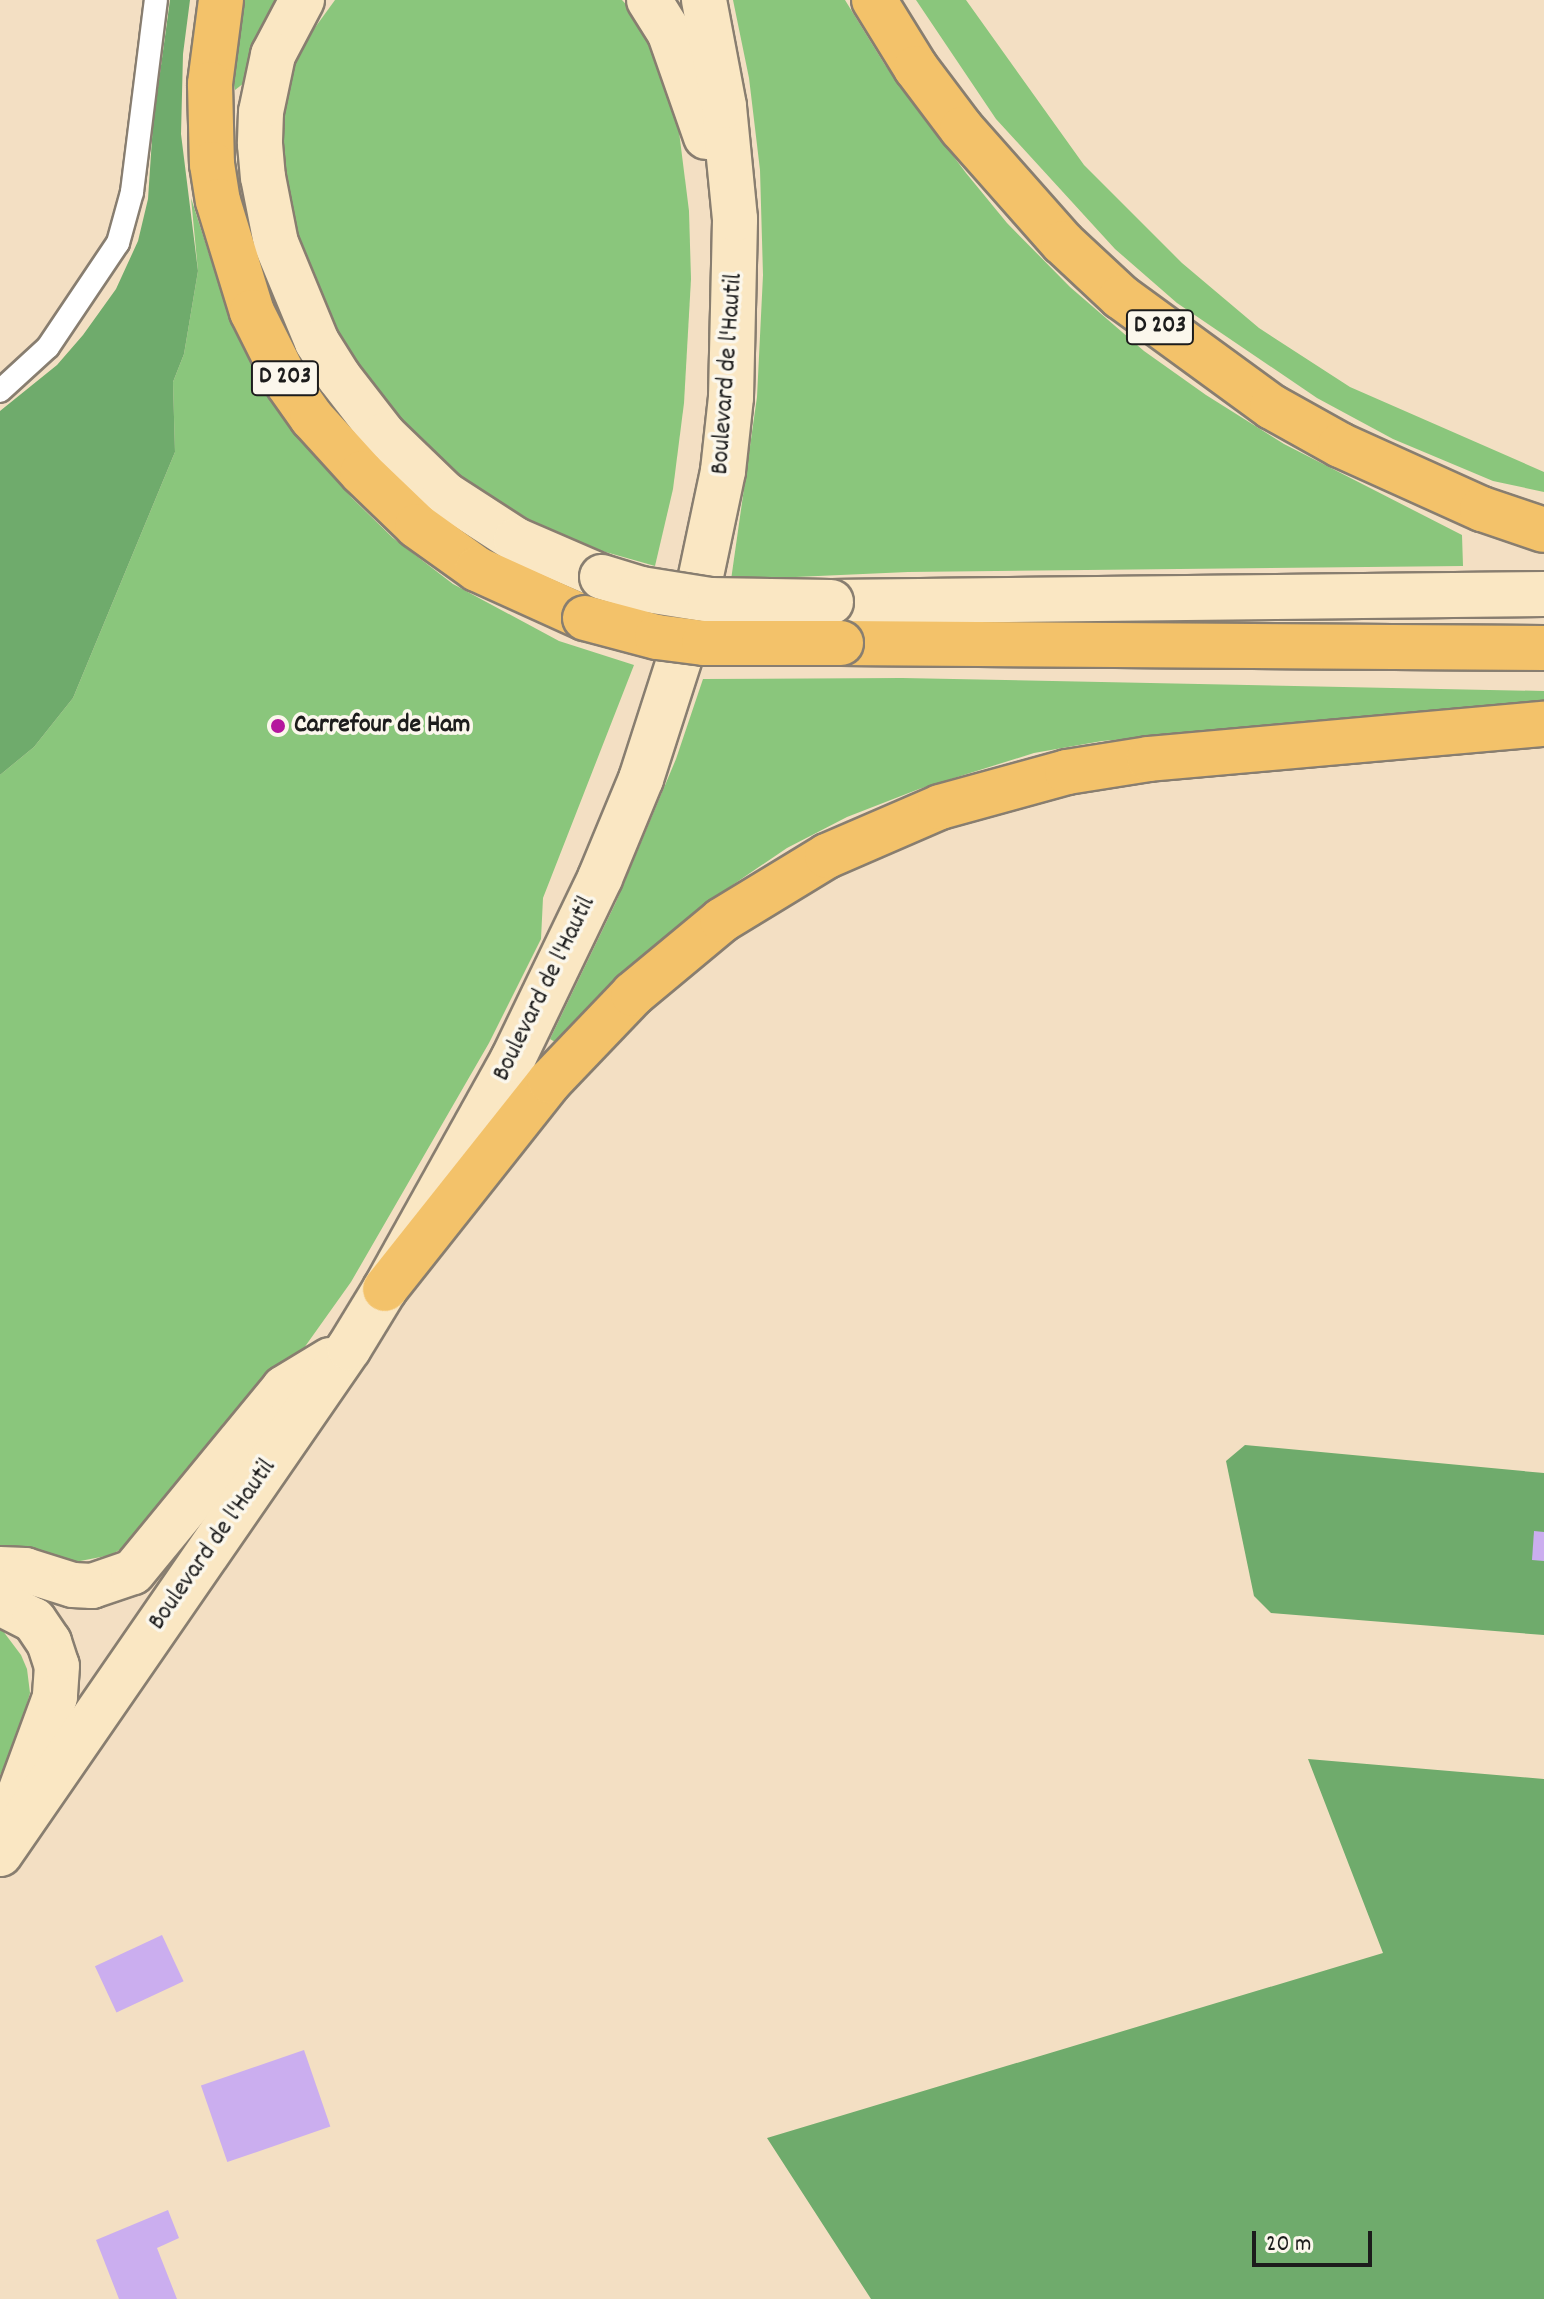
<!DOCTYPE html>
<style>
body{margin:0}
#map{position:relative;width:1544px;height:2299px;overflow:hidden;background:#f3dfc3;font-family:Dekko,sans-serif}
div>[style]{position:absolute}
.green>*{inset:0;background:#8ac67c}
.forest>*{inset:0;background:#6fab6c}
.building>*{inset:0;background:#cbaeef;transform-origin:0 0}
.roads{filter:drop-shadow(2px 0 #887e70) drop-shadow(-2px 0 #887e70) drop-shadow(0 2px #887e70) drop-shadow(0 -2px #887e70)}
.lane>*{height:22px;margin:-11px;padding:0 11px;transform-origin:11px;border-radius:11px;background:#fff}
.secondary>*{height:44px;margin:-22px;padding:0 22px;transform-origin:22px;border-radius:22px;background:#fae7c3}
.primary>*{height:44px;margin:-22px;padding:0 22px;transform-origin:22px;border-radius:22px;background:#f3c26a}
.bridges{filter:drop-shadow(2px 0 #887e70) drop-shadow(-2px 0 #887e70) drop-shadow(0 2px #887e70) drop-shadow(0 -2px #887e70)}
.secondary-bridge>*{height:44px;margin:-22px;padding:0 22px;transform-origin:22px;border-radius:22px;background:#fae7c3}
.primary-bridge>*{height:44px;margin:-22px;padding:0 22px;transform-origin:22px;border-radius:22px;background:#f3c26a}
.dots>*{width:22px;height:22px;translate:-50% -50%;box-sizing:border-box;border:4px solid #fbf7ec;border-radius:50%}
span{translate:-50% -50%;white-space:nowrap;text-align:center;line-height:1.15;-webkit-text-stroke:7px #fbf7ec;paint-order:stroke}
.shield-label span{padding:2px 6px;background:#fbf7ec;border:2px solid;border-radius:6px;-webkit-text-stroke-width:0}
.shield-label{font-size:24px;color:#1c1c1c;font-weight:700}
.street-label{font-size:26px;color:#1c1c1c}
.poi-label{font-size:26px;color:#1c1c1c;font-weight:700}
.left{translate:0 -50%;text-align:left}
.scale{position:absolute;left:1252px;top:2231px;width:120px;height:36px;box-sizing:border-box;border:4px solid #1c1c1c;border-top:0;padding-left:10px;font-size:24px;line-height:28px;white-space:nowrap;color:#1c1c1c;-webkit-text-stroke:6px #fbf7ec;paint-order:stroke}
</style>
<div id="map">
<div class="green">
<div style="clip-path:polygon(243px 0,283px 0,244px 83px,235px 90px,231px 72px)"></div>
<div style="clip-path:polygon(335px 0,622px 0,646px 26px,673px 84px,689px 211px,691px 279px,684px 403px,673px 489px,655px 566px,602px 551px,536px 523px,477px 490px,405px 429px,342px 347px,297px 243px,285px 190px,282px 137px,286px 92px,298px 51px)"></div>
<div style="clip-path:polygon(733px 0,845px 0,885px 65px,966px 173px,1007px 223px,1070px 287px,1144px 351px,1206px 395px,1284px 444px,1462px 535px,1463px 566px,908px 572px,731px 580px,757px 397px,763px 275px,760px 170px,749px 78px)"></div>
<div style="clip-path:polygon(916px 0,966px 0,1084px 165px,1182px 263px,1259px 328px,1350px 387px,1544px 472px,1544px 492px,1493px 481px,1393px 439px,1317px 398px,1177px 303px,1115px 249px,996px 119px)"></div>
<div style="clip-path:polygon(191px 198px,218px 282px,255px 370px,287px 421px,352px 498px,393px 538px,453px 584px,559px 641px,634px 665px,543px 898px,541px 939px,489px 1043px,351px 1282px,299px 1355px,155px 1528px,111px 1555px,75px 1562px,0 1552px,0 775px,34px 747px,73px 698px,175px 452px,173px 382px,184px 354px,198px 271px)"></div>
<div style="clip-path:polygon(902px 678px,1544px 691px,1544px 702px,1102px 741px,1034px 753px,919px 789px,847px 817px,787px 848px,731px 886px,668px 935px,560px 1045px,550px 1039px,616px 902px,676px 759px,703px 679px)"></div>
<div style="clip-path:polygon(0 1627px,21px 1655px,27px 1669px,30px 1693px,13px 1751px,0 1775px)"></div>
</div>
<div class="forest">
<div style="clip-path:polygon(170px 0,190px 0,183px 54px,181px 134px,198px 271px,184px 354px,173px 382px,175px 452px,73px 698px,34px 747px,0 775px,0 411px,57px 365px,83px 335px,116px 289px,138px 241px,148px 199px,153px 124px)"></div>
<div style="clip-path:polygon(1245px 1445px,1544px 1473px,1544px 1635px,1271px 1613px,1254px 1596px,1226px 1461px)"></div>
<div style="clip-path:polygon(1308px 1759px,1544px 1779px,1544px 2299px,871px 2299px,767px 2138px,1383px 1953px)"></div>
</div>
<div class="building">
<div style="clip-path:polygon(1534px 1531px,1544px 1532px,1544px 1561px,1532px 1560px)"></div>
<div style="left:162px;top:1935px;width:51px;height:74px;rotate:65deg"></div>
<div style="left:304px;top:2050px;width:81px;height:109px;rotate:71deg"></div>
<div style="clip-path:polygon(168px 2210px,179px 2238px,157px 2248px,177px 2299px,119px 2299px,96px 2240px)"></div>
</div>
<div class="roads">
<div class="lane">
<div style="left:0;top:391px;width:65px;rotate:-42.5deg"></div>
<div style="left:48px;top:347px;width:125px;rotate:-56.1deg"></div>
<div style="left:118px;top:243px;width:53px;rotate:-74.6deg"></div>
<div style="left:132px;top:192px;width:193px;rotate:-82.9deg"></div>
</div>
<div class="secondary">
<div style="left:302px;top:0;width:62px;rotate:117.8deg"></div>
<div style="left:273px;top:55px;width:58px;rotate:101.9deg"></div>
<div style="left:261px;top:112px;width:32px;rotate:92deg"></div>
<div style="left:260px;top:144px;width:33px;rotate:85deg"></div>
<div style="left:263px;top:177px;width:67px;rotate:78.9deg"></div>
<div style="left:276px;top:243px;width:107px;rotate:67.5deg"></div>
<div style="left:317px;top:342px;width:41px;rotate:57.8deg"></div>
<div style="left:339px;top:377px;width:73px;rotate:52.2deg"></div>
<div style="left:384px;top:435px;width:85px;rotate:44deg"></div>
<div style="left:445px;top:494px;width:85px;rotate:32.9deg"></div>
<div style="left:516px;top:540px;width:94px;rotate:23.3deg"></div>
<div style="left:649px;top:0;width:40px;rotate:58deg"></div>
<div style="left:670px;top:34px;width:109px;rotate:70.7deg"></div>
<div style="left:831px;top:602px;width:713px;rotate:-0.64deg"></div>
<div style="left:0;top:1569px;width:25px;rotate:2deg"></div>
<div style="left:25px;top:1570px;width:50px;rotate:17.4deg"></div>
<div style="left:73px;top:1585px;width:19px;rotate:3deg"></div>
<div style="left:92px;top:1586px;width:43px;rotate:-18.9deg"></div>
<div style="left:133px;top:1572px;width:238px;rotate:-50.6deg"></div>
<div style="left:284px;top:1388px;width:54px;rotate:-31.3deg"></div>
<div style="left:0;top:1603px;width:38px;rotate:27deg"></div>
<div style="left:34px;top:1620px;width:27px;rotate:56deg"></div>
<div style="left:49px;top:1642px;width:25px;rotate:72deg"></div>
<div style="left:57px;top:1666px;width:31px;rotate:94deg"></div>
<div style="left:55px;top:1697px;width:116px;rotate:110.2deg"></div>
<div style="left:0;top:1854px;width:615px;rotate:-55.41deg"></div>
<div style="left:349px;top:1348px;width:69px;rotate:-58.6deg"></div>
<div style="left:385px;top:1289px;width:263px;rotate:-60.9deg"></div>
<div style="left:513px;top:1059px;width:201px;rotate:-64.3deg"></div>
<div style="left:600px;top:878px;width:107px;rotate:-67.5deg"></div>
<div style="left:641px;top:779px;width:164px;rotate:-72.2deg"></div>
<div style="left:691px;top:623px;width:155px;rotate:-78.1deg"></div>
<div style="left:723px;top:471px;width:74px;rotate:-83.8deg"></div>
<div style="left:731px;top:397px;width:178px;rotate:-88.7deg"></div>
<div style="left:735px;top:219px;width:114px;rotate:-95.6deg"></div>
<div style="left:724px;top:106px;width:108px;rotate:-100.7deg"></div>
</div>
<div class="primary">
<div style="left:221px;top:0;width:85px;rotate:97.5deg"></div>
<div style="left:210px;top:84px;width:80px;rotate:88.6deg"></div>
<div style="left:212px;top:164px;width:37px;rotate:81deg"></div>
<div style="left:218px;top:201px;width:116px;rotate:73deg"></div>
<div style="left:252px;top:312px;width:80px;rotate:63.4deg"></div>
<div style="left:288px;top:384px;width:42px;rotate:54.8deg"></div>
<div style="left:312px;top:418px;width:74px;rotate:47.7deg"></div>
<div style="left:362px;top:473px;width:76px;rotate:43.9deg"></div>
<div style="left:417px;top:526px;width:74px;rotate:35.6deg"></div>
<div style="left:477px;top:569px;width:119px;rotate:24.4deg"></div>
<div style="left:874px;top:0;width:80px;rotate:58.3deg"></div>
<div style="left:916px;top:68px;width:76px;rotate:53deg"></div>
<div style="left:962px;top:129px;width:152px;rotate:48.5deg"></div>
<div style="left:1063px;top:243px;width:79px;rotate:43deg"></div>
<div style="left:1121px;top:297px;width:187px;rotate:36.1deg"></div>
<div style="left:1272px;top:407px;width:78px;rotate:29.2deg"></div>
<div style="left:1340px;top:445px;width:156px;rotate:24.3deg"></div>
<div style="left:1482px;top:509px;width:65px;rotate:18.7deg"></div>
<div style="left:841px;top:643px;width:703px;rotate:0.41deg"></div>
<div style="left:385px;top:1289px;width:265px;rotate:-51.6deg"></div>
<div style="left:550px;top:1081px;width:120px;rotate:-46.3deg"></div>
<div style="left:633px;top:994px;width:116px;rotate:-39.7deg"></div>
<div style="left:722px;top:920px;width:123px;rotate:-31.4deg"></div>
<div style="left:827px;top:856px;width:123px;rotate:-23.4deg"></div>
<div style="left:940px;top:807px;width:132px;rotate:-15.4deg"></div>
<div style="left:1067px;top:772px;width:83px;rotate:-9deg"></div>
<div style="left:1149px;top:759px;width:397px;rotate:-5.1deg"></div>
</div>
</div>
<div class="bridges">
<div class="secondary-bridge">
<div style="left:602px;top:577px;width:41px;rotate:17.1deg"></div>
<div style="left:641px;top:589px;width:70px;rotate:9.1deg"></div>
<div style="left:710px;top:600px;width:121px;rotate:0.9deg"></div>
</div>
<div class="primary-bridge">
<div style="left:585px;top:618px;width:74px;rotate:14.8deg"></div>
<div style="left:657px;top:637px;width:47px;rotate:7.3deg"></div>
<div style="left:704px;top:643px;width:137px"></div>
</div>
</div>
<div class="dots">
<div style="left:278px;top:726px;background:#b5179e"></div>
</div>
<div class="shield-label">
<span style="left:1160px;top:327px">D 203</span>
<span style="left:285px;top:378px">D 203</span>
</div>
<div class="street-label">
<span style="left:728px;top:374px;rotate:-86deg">Boulevard de l'Hautil</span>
<span style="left:545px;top:989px;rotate:-64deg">Boulevard de l'Hautil</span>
<span style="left:213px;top:1545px;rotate:-55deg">Boulevard de l'Hautil</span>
</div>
<div class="poi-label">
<span class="left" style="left:294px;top:726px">Carrefour de Ham</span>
</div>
<div class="scale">20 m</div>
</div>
